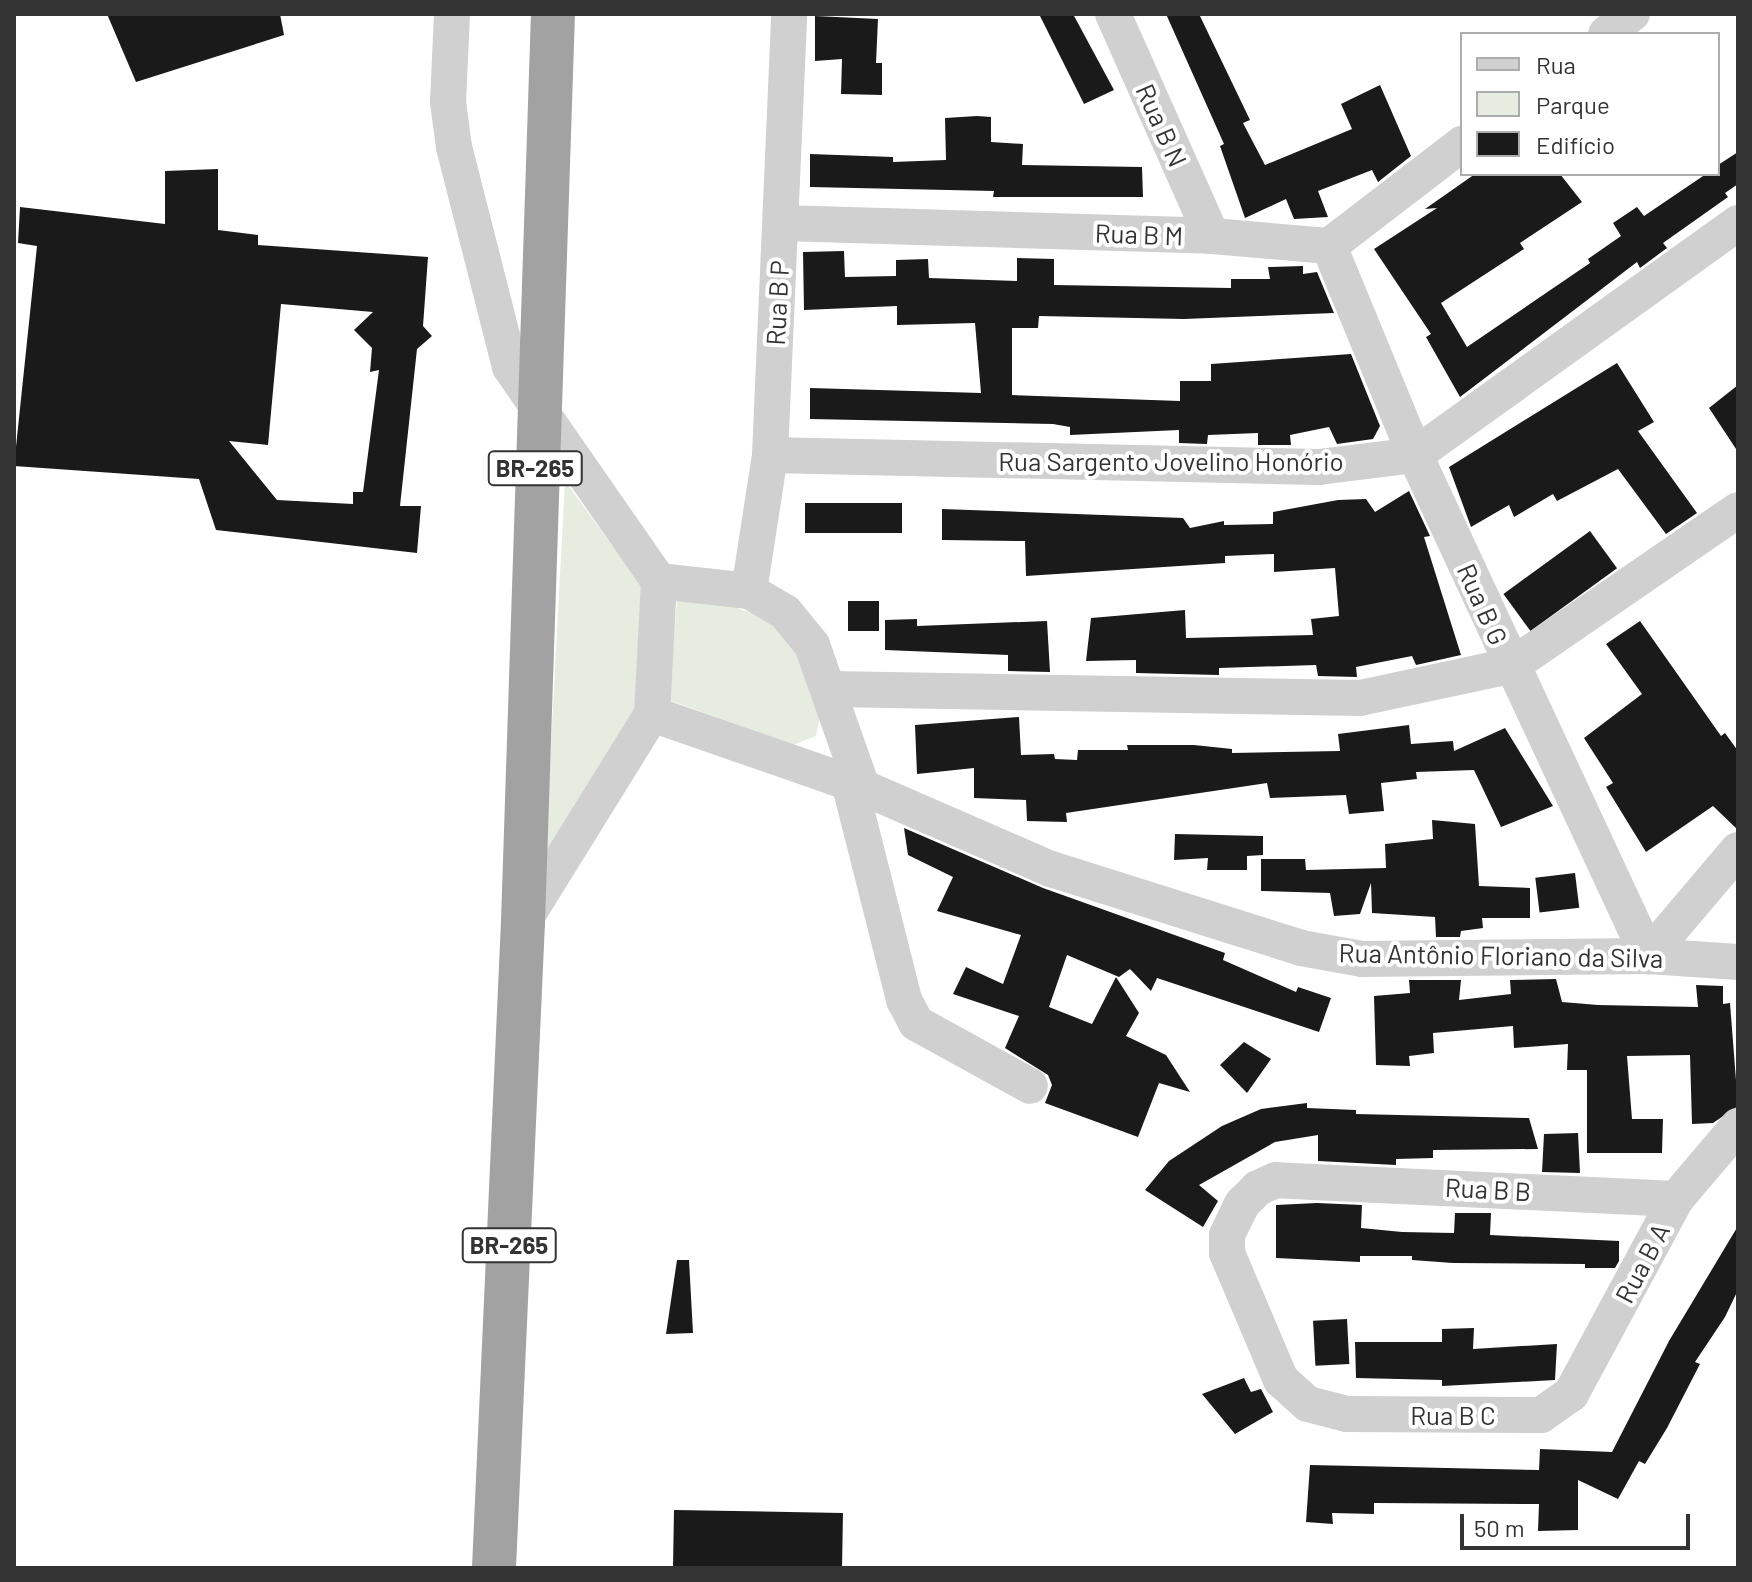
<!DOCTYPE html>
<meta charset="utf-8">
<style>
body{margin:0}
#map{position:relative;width:1752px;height:1582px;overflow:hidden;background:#fff;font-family:Barlow,sans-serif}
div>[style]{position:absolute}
.green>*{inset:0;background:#e6ecdf}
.building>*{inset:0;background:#1a1a1a;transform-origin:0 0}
.minor>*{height:36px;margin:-18px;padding:0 18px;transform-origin:18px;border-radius:18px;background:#d0d0d0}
.trunk>*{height:44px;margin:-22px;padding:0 22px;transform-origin:22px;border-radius:22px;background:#a2a2a2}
span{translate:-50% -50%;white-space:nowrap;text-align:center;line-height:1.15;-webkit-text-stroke:8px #fff;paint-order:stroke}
.shield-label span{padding:2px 6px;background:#fff;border:2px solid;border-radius:6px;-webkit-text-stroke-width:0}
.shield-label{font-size:24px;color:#333;font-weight:700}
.street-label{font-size:26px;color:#333}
.frame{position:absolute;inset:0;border:16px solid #333;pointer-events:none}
.legend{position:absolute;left:1460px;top:32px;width:260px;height:144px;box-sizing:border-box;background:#fff;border:2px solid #adadad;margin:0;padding:10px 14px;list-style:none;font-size:24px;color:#333}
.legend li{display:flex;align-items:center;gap:16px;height:40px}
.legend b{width:40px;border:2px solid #adadad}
.scale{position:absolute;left:1460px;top:1514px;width:230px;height:36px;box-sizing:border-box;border:4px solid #333;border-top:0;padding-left:10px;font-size:24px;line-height:28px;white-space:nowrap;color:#333;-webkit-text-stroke:6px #fff;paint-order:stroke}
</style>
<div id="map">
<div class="green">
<div style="clip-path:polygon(565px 481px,643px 588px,636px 709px,545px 858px)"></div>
<div style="clip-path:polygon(677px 599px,730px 605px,765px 618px,788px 636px,807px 672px,820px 716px,816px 736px,793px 745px,669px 700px)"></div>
</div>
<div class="building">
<div style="clip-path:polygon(107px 14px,280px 14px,284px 35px,136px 82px)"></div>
<div style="clip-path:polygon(1039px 14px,1073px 14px,1114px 90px,1084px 104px)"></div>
<div style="clip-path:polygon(1166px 14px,1199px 14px,1250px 120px,1243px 123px,1265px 165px,1352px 129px,1341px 104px,1380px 85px,1411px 156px,1378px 182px,1372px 170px,1318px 191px,1328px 217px,1294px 219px,1286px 199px,1245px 218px,1220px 146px,1224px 144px)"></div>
<div style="clip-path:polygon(815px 16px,878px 19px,876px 63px,882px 63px,882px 95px,841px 94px,842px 59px,815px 61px)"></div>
<div style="clip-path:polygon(977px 116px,991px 117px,991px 142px,1023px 144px,1022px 165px,1142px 167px,1143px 197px,993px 197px,994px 191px,810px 187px,810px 154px,893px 157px,893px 162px,946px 160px,945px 118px)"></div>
<div style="clip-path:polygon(1738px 152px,1738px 184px,1725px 193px,1728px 197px,1663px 243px,1667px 248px,1640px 268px,1637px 262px,1460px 397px,1426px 337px,1431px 334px,1374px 249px,1437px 208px,1425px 209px,1475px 174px,1560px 174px,1582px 202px,1520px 243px,1524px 249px,1441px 303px,1467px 347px,1590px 263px,1588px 259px,1621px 236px,1613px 223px,1637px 207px,1644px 216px,1706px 174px,1718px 174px,1718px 165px)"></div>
<div style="clip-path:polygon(evenodd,218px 169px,218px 230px,258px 235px,258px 245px,428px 257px,423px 326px,432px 336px,417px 349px,400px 506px,421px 506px,417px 553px,216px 530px,199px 479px,14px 466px,37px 246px,18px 243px,20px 207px,165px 224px,165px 171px,218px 169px,281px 304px,373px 312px,354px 330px,372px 348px,370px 372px,379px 370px,363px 492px,353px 492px,353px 504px,277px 500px,229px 441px,268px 445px,281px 304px)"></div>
<div style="clip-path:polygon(844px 251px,845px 277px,896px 276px,896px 260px,928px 259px,929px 278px,1017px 281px,1017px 258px,1054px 259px,1054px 285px,1231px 288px,1231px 279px,1270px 279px,1268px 267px,1303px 266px,1303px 274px,1317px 272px,1334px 313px,1184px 319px,1039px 316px,1038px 328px,1012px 328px,1012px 395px,1180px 401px,1180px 381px,1211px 381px,1211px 364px,1351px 354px,1380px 426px,1373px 439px,1337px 444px,1329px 427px,1290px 435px,1291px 445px,1258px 445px,1258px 433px,1208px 435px,1207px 444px,1179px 443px,1179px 430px,1070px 435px,1070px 427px,1053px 424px,810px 419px,810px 388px,981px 393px,975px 323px,897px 325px,897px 306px,804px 310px,803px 252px)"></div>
<div style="clip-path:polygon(1617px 363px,1654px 422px,1638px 431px,1697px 513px,1666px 534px,1618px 469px,1557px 501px,1553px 494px,1514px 517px,1509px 505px,1471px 527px,1449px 467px)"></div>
<div style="clip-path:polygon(1738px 385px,1738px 452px,1709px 408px)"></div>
<div style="clip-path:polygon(1409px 491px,1430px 536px,1424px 537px,1461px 655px,1416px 665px,1412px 656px,1356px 667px,1357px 677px,1318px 676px,1316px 665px,1219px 668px,1219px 675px,1136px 673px,1136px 660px,1086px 661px,1091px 618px,1185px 610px,1186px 638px,1313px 635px,1311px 619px,1339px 616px,1335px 568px,1274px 572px,1274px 554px,1225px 556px,1225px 563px,1026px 576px,1025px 541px,942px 540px,942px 509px,1183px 518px,1190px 528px,1224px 521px,1224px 525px,1273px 524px,1273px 512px,1338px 500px,1366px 499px,1375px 512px)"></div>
<div style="left:902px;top:503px;width:30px;height:97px;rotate:90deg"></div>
<div style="left:1590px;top:531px;width:46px;height:107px;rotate:54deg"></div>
<div style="left:879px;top:601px;width:30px;height:31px;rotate:90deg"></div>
<div style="clip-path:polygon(917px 619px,917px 626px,1047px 621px,1050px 672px,1008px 671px,1008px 655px,885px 650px,885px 620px)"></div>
<div style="clip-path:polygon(1640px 621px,1721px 736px,1725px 733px,1738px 751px,1738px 830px,1713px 806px,1646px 852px,1606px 787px,1613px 783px,1584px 738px,1642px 694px,1606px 644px)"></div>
<div style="clip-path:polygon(1019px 717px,1021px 755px,1054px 754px,1055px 759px,1077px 760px,1078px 750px,1128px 750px,1127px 745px,1194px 745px,1232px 749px,1232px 753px,1340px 751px,1338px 734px,1409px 725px,1411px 744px,1453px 741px,1454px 751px,1505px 728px,1553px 806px,1501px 827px,1474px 770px,1416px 772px,1417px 779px,1381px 783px,1384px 811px,1349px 814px,1346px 795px,1270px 798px,1267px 783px,1066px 813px,1067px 822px,1027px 821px,1026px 800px,974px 798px,974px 768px,917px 774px,915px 725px)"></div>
<div style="clip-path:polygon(1432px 820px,1475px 824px,1479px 886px,1530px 888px,1530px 918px,1482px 918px,1483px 928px,1461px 931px,1460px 937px,1436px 937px,1435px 917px,1372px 913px,1371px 883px,1360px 914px,1334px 916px,1330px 893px,1261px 891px,1261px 859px,1305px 859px,1306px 870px,1386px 868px,1385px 844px,1433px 839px)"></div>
<div style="clip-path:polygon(904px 828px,1043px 888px,1225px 953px,1223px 960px,1296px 992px,1298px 987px,1331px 998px,1319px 1032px,1157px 978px,1151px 991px,1130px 969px,1119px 977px,1067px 955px,1049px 1007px,1092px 1024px,1116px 977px,1139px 1013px,1126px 1036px,1166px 1055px,1190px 1092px,1159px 1083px,1138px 1137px,1045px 1103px,1052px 1085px,1048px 1075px,1005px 1048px,1019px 1016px,953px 994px,966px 967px,1003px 984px,1021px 935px,937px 911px,953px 877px,908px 855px)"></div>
<div style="clip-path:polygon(1175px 834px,1263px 836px,1263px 855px,1247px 856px,1247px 870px,1207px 870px,1208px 858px,1174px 860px)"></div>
<div style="left:1575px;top:873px;width:35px;height:40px;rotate:83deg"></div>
<div style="clip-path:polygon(1556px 979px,1562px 1002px,1598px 1005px,1698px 1007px,1696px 985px,1723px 986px,1723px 1004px,1730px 1003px,1738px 1106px,1713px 1123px,1692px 1124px,1690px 1055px,1627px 1056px,1632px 1119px,1663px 1119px,1662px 1153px,1587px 1153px,1587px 1070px,1567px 1070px,1568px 1044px,1514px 1048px,1513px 1026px,1433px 1033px,1434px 1053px,1409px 1056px,1410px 1066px,1376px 1065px,1374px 996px,1410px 993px,1409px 980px,1461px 980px,1459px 1000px,1511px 994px,1510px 980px)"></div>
<div style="clip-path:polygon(1244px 1042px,1271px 1059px,1247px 1093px,1220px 1065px)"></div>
<div style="clip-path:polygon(1307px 1103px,1307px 1108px,1356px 1110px,1356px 1114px,1529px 1118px,1538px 1149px,1433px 1150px,1433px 1158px,1396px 1159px,1396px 1165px,1318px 1161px,1318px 1135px,1275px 1142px,1199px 1185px,1218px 1201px,1203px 1227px,1145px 1190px,1169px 1161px,1222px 1126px,1261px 1109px)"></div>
<div style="clip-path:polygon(1578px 1133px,1580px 1173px,1542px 1172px,1544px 1134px)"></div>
<div style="clip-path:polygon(1317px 1203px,1362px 1205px,1361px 1228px,1402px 1232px,1454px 1233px,1455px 1213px,1491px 1213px,1490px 1235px,1619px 1241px,1619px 1261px,1615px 1268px,1585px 1268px,1585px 1264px,1453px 1263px,1412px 1260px,1412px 1256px,1360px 1256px,1360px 1262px,1276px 1258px,1276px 1205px)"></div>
<div style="clip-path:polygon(1738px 1226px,1738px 1290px,1725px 1317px,1695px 1362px,1700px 1364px,1667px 1428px,1645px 1464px,1639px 1461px,1618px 1499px,1578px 1480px,1578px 1530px,1538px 1531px,1539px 1504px,1374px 1503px,1374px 1514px,1332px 1513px,1333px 1524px,1306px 1522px,1310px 1465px,1539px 1470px,1540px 1449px,1612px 1452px,1669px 1341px)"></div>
<div style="clip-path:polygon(677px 1260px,689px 1260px,693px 1333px,666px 1334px)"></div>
<div style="left:1347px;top:1319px;width:45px;height:34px;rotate:87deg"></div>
<div style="clip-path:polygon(1474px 1328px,1473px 1349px,1557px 1344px,1555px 1380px,1442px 1386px,1442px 1380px,1356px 1378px,1355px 1342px,1442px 1342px,1442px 1329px)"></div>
<div style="clip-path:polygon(1244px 1378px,1251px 1392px,1261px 1389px,1273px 1412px,1235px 1434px,1202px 1394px)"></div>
<div style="left:674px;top:1510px;width:169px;height:58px;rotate:1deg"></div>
</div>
<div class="minor">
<div style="left:452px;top:14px;width:88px;rotate:92.6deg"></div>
<div style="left:448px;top:102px;width:45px;rotate:82.4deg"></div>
<div style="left:454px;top:147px;width:227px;rotate:75.7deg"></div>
<div style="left:510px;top:367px;width:261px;rotate:55.2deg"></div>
<div style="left:659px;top:581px;width:133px;rotate:93deg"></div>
<div style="left:652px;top:714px;width:245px;rotate:121.8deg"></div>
<div style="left:1113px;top:14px;width:243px;rotate:66deg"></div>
<div style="left:1606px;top:34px;width:33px;rotate:-38deg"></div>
<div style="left:782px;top:223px;width:430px;rotate:1.7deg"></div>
<div style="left:1212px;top:236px;width:117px;rotate:4.9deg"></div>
<div style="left:1329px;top:246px;width:168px;rotate:-37.5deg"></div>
<div style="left:1329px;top:246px;width:226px;rotate:67.6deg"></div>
<div style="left:1415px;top:455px;width:553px;rotate:65.06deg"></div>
<div style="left:770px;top:455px;width:549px;rotate:1.25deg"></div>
<div style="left:1319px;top:467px;width:97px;rotate:-7.1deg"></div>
<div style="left:1415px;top:455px;width:398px;rotate:-35.7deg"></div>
<div style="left:659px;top:581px;width:91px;rotate:6.3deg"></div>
<div style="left:749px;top:591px;width:42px;rotate:30.3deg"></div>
<div style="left:785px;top:612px;width:43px;rotate:50.7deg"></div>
<div style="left:812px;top:645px;width:151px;rotate:70.6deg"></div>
<div style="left:749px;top:591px;width:138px;rotate:-81.2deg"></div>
<div style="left:770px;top:455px;width:441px;rotate:-87.5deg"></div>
<div style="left:830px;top:689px;width:530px;rotate:0.97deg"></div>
<div style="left:1360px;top:698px;width:154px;rotate:-12deg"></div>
<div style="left:1511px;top:666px;width:275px;rotate:-34.5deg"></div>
<div style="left:652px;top:714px;width:222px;rotate:19.2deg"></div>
<div style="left:862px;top:787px;width:206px;rotate:23.5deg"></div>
<div style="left:1051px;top:869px;width:262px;rotate:17.5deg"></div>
<div style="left:1301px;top:948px;width:62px;rotate:10.2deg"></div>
<div style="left:1362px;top:959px;width:286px;rotate:-0.6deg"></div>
<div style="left:1648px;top:956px;width:90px;rotate:3.8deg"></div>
<div style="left:849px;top:782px;width:225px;rotate:75.8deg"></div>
<div style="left:904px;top:1000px;width:26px;rotate:62deg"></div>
<div style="left:916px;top:1023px;width:130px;rotate:28.9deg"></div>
<div style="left:1648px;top:956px;width:139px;rotate:-49.7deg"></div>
<div style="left:1676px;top:1199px;width:400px;rotate:-177.3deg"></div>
<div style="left:1276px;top:1180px;width:20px;rotate:156deg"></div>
<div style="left:1258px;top:1188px;width:23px;rotate:135deg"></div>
<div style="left:1242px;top:1204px;width:34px;rotate:116deg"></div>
<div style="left:1227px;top:1235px;width:18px;rotate:90deg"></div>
<div style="left:1227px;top:1253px;width:138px;rotate:67deg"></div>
<div style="left:1281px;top:1380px;width:36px;rotate:42deg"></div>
<div style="left:1308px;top:1404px;width:40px;rotate:14.4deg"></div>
<div style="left:1347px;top:1414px;width:194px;rotate:0.3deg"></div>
<div style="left:1541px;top:1415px;width:37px;rotate:-35deg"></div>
<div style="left:1571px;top:1394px;width:221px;rotate:-61.7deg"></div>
<div style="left:1676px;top:1199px;width:96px;rotate:-49.7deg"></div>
</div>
<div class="trunk">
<div style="left:494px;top:1568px;width:647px;rotate:-87.43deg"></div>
<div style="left:523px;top:922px;width:908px;rotate:-88.11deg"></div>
</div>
<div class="shield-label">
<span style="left:535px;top:468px">BR-265</span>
<span style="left:509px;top:1245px">BR-265</span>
</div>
<div class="street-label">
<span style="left:1162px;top:125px;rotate:66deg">Rua B N</span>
<span style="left:1139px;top:234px;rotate:2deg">Rua B M</span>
<span style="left:777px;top:303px;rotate:-87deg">Rua B P</span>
<span style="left:1171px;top:461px">Rua Sargento Jovelino Honório</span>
<span style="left:1483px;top:604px;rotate:66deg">Rua B G</span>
<span style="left:1501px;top:955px;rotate:1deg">Rua Antônio Floriano da Silva</span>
<span style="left:1488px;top:1189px;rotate:3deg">Rua B B</span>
<span style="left:1642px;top:1263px;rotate:-62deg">Rua B A</span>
<span style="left:1453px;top:1415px">Rua B C</span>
</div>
<div class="frame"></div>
<ul class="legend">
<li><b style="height:10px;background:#d0d0d0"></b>Rua</li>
<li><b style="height:22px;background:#e6ecdf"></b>Parque</li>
<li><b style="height:22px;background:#1a1a1a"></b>Edifício</li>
</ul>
<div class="scale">50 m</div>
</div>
